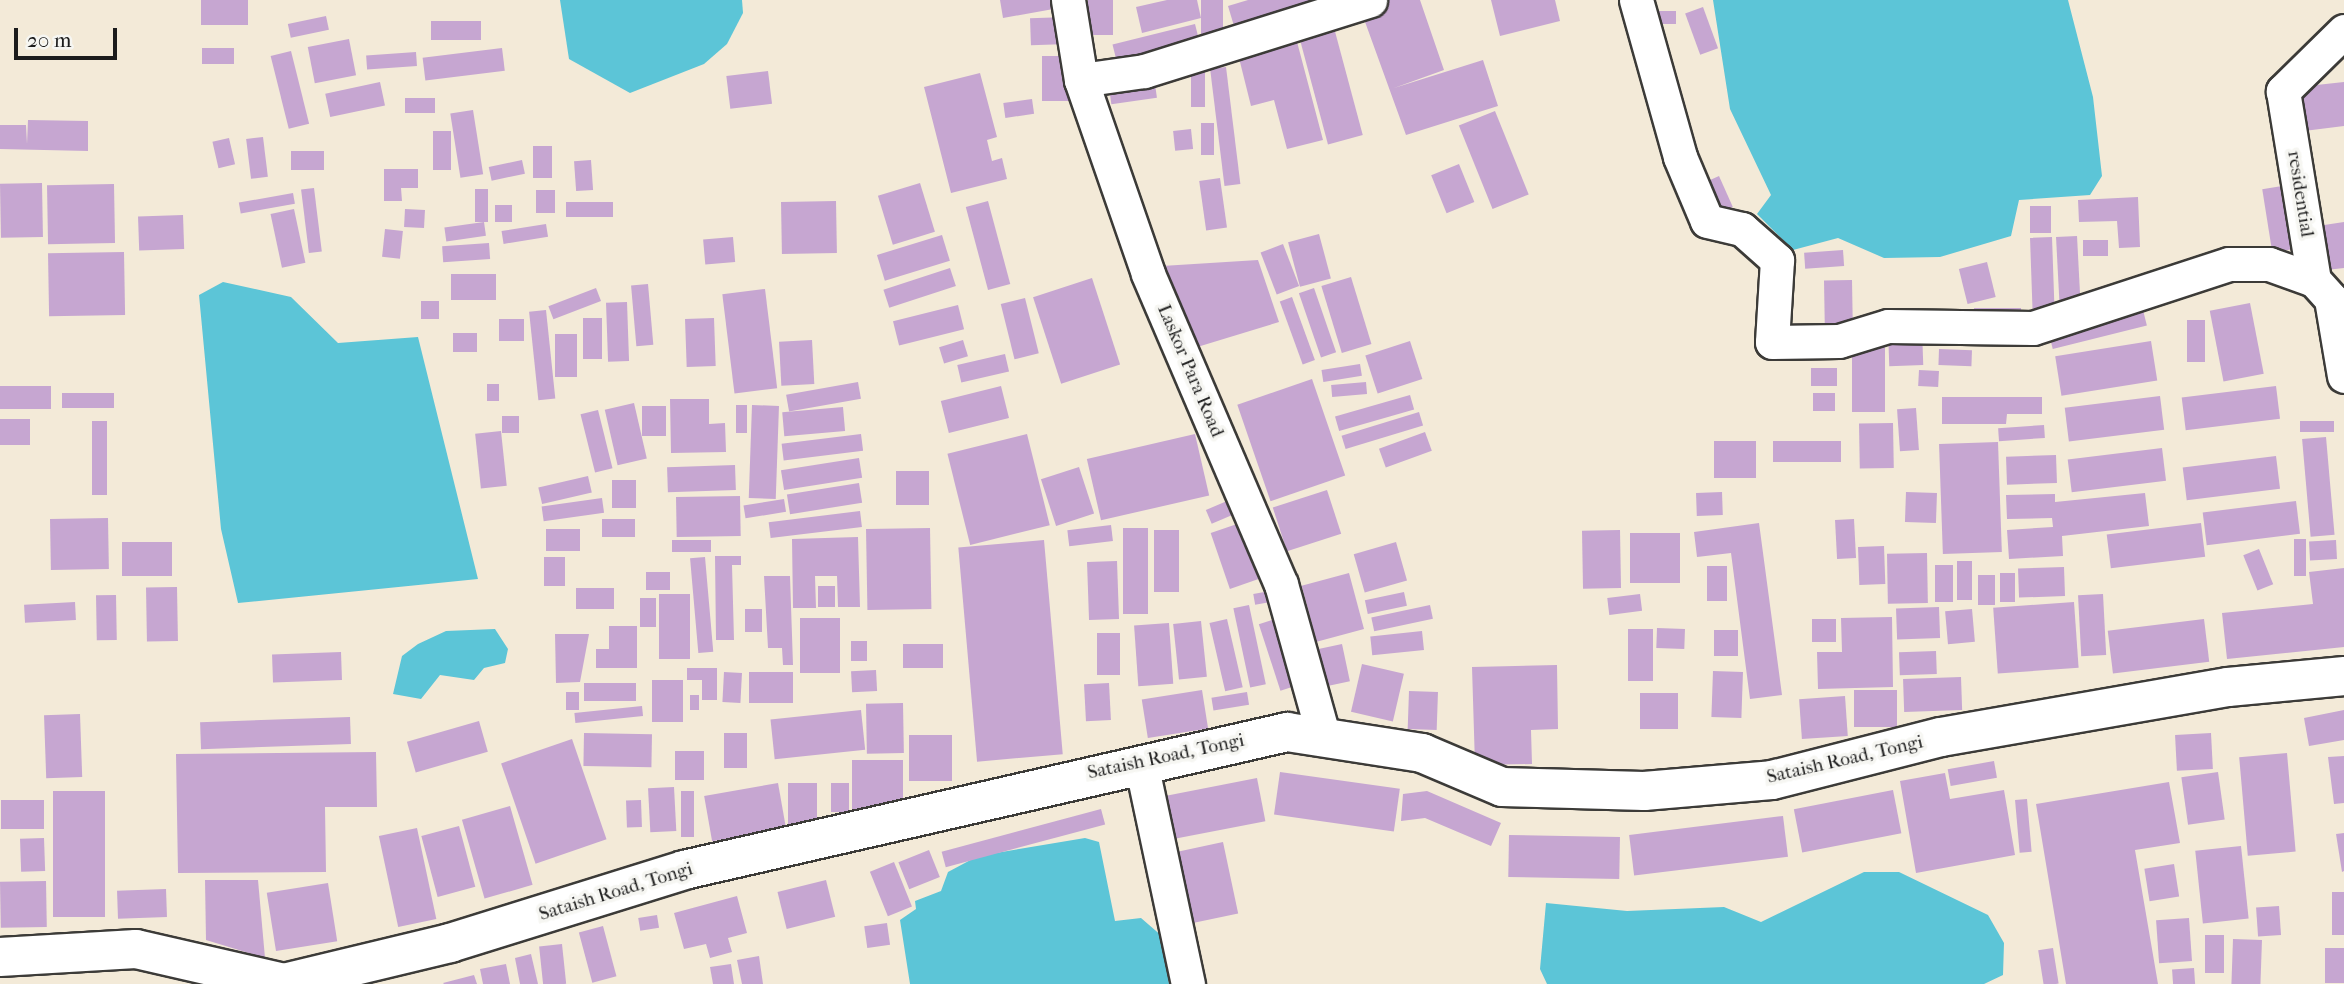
<!DOCTYPE html>
<style>
body{margin:0}
#map{position:relative;width:2344px;height:984px;overflow:hidden;background:#f3ead8;font-family:"IM FELL French Canon",serif}
div>[style]{position:absolute}
.water>*{inset:0;background:#5cc5d7}
.building>*{inset:0;background:#c6a6d1;transform-origin:0 0}
.roads{filter:drop-shadow(2px 0 #3c3b38) drop-shadow(-2px 0 #3c3b38) drop-shadow(0 2px #3c3b38) drop-shadow(0 -2px #3c3b38)}
.minor>*{height:33px;margin:-16.5px;padding:0 16.5px;transform-origin:16.5px;border-radius:16.5px;background:#fff}
.tertiary>*{height:38px;margin:-19px;padding:0 19px;transform-origin:19px;border-radius:19px;background:#fff}
span{translate:-50% -50%;white-space:nowrap;text-align:center;line-height:1.15;-webkit-text-stroke:7px #f6f6f2;paint-order:stroke}
.street-label{font-size:19px;color:#1c1c1c}
.scale{position:absolute;left:14px;top:28px;width:103px;height:32px;box-sizing:border-box;border:4px solid #1c1c1c;border-top:0;padding-left:9px;font-size:21px;line-height:24px;white-space:nowrap;color:#1c1c1c;-webkit-text-stroke:5px #f6f6f2;paint-order:stroke}
</style>
<div id="map">
<div class="water">
<div style="clip-path:polygon(560px 0,742px 0,743px 13px,727px 44px,704px 64px,630px 93px,569px 59px)"></div>
<div style="clip-path:polygon(1713px 0,2068px 0,2093px 97px,2102px 176px,2090px 195px,2019px 200px,2011px 236px,1940px 257px,1884px 258px,1838px 238px,1793px 250px,1757px 214px,1771px 195px,1730px 109px)"></div>
<div style="clip-path:polygon(223px 282px,291px 297px,338px 343px,418px 337px,478px 579px,238px 603px,221px 529px,199px 295px)"></div>
<div style="clip-path:polygon(495px 629px,508px 649px,505px 663px,484px 668px,474px 680px,440px 675px,421px 699px,393px 694px,402px 656px,418px 644px,446px 631px)"></div>
<div style="clip-path:polygon(1085px 838px,1099px 842px,1115px 921px,1141px 918px,1163px 937px,1169px 984px,910px 984px,900px 920px,916px 909px,915px 901px,941px 891px,948px 872px,978px 856px)"></div>
<div style="clip-path:polygon(1864px 872px,1899px 872px,1988px 915px,2004px 943px,2003px 975px,1984px 984px,1547px 984px,1540px 969px,1546px 903px,1627px 911px,1724px 907px,1761px 922px)"></div>
</div>
<div class="building">
<div style="left:201px;top:0;width:47px;height:25px"></div>
<div style="clip-path:polygon(1000px 0,1057px 0,1059px 8px,1003px 18px)"></div>
<div style="left:1088px;top:0;width:25px;height:35px"></div>
<div style="clip-path:polygon(1167px 0,1197px 0,1201px 18px,1142px 33px,1136px 7px)"></div>
<div style="left:1201px;top:0;width:22px;height:45px"></div>
<div style="clip-path:polygon(1248px 0,1324px 0,1237px 36px,1228px 6px)"></div>
<div style="clip-path:polygon(1384px 0,1420px 0,1444px 70px,1394px 88px,1483px 60px,1498px 106px,1406px 135px,1360px 8px)"></div>
<div style="clip-path:polygon(1491px 0,1555px 0,1560px 21px,1500px 36px)"></div>
<div style="left:1703px;top:7px;width:44px;height:19px;rotate:70deg"></div>
<div style="left:1648px;top:11px;width:28px;height:13px"></div>
<div style="left:326px;top:16px;width:14px;height:39px;rotate:78deg"></div>
<div style="left:1067px;top:17px;width:27px;height:37px;rotate:88deg"></div>
<div style="left:431px;top:21px;width:50px;height:19px"></div>
<div style="left:1195px;top:24px;width:21px;height:85px;rotate:76deg"></div>
<div style="left:1333px;top:24px;width:115px;height:36px;rotate:75deg"></div>
<div style="clip-path:polygon(1296px 38px,1323px 140px,1287px 149px,1274px 100px,1251px 106px,1236px 46px)"></div>
<div style="left:349px;top:39px;width:37px;height:42px;rotate:79deg"></div>
<div style="left:234px;top:48px;width:16px;height:32px;rotate:90deg"></div>
<div style="left:502px;top:48px;width:23px;height:80px;rotate:83deg"></div>
<div style="left:291px;top:51px;width:75px;height:21px;rotate:76deg"></div>
<div style="left:416px;top:52px;width:14px;height:50px;rotate:86deg"></div>
<div style="left:1042px;top:56px;width:29px;height:45px"></div>
<div style="left:1191px;top:66px;width:14px;height:41px"></div>
<div style="left:1226px;top:67px;width:118px;height:16px;rotate:83deg"></div>
<div style="left:768px;top:71px;width:33px;height:42px;rotate:83deg"></div>
<div style="clip-path:polygon(980px 73px,997px 137px,987px 140px,992px 161px,1002px 158px,1007px 179px,951px 193px,924px 87px)"></div>
<div style="left:1154px;top:77px;width:21px;height:46px;rotate:82deg"></div>
<div style="left:380px;top:82px;width:24px;height:56px;rotate:78deg"></div>
<div style="clip-path:polygon(2344px 82px,2344px 126px,2304px 131px,2298px 87px)"></div>
<div style="left:435px;top:98px;width:15px;height:30px;rotate:90deg"></div>
<div style="left:1032px;top:99px;width:15px;height:29px;rotate:82deg"></div>
<div style="left:473px;top:110px;width:65px;height:23px;rotate:81deg"></div>
<div style="left:1495px;top:111px;width:90px;height:39px;rotate:68deg"></div>
<div style="clip-path:polygon(28px 120px,88px 121px,88px 151px,0 149px,0 125px,26px 125px,27px 144px)"></div>
<div style="left:1201px;top:123px;width:13px;height:32px"></div>
<div style="left:1191px;top:129px;width:20px;height:18px;rotate:84deg"></div>
<div style="left:433px;top:131px;width:18px;height:39px"></div>
<div style="left:263px;top:137px;width:40px;height:17px;rotate:83deg"></div>
<div style="left:229px;top:138px;width:27px;height:17px;rotate:77deg"></div>
<div style="left:533px;top:146px;width:19px;height:32px"></div>
<div style="left:291px;top:151px;width:33px;height:19px"></div>
<div style="left:522px;top:160px;width:14px;height:34px;rotate:78deg"></div>
<div style="left:591px;top:160px;width:30px;height:17px;rotate:86deg"></div>
<div style="left:1459px;top:164px;width:41px;height:30px;rotate:68deg"></div>
<div style="clip-path:polygon(384px 169px,418px 169px,418px 188px,401px 188px,402px 201px,384px 201px)"></div>
<div style="left:1719px;top:176px;width:34px;height:22px;rotate:66deg"></div>
<div style="left:1220px;top:178px;width:50px;height:21px;rotate:82deg"></div>
<div style="left:42px;top:183px;width:54px;height:42px;rotate:89deg"></div>
<div style="left:920px;top:183px;width:51px;height:44px;rotate:73deg"></div>
<div style="left:114px;top:184px;width:59px;height:67px;rotate:89deg"></div>
<div style="left:2282px;top:186px;width:64px;height:20px;rotate:81deg"></div>
<div style="left:314px;top:188px;width:64px;height:13px;rotate:83deg"></div>
<div style="left:475px;top:189px;width:13px;height:33px"></div>
<div style="left:536px;top:190px;width:19px;height:23px"></div>
<div style="left:293px;top:193px;width:11px;height:55px;rotate:80deg"></div>
<div style="clip-path:polygon(2138px 197px,2140px 247px,2119px 248px,2117px 221px,2079px 222px,2078px 200px)"></div>
<div style="left:836px;top:201px;width:52px;height:55px;rotate:89deg"></div>
<div style="left:988px;top:201px;width:86px;height:23px;rotate:75deg"></div>
<div style="left:566px;top:202px;width:47px;height:15px"></div>
<div style="left:495px;top:205px;width:17px;height:17px"></div>
<div style="left:2051px;top:206px;width:27px;height:21px;rotate:90deg"></div>
<div style="left:294px;top:209px;width:55px;height:24px;rotate:78deg"></div>
<div style="left:405px;top:209px;width:20px;height:18px;rotate:3deg"></div>
<div style="left:183px;top:215px;width:34px;height:45px;rotate:88deg"></div>
<div style="left:484px;top:222px;width:14px;height:40px;rotate:82deg"></div>
<div style="clip-path:polygon(2344px 222px,2344px 268px,2317px 271px,2311px 227px)"></div>
<div style="left:546px;top:224px;width:13px;height:45px;rotate:81deg"></div>
<div style="left:385px;top:229px;width:18px;height:28px;rotate:6deg"></div>
<div style="left:1319px;top:234px;width:46px;height:32px;rotate:75deg"></div>
<div style="left:942px;top:235px;width:27px;height:68px;rotate:73deg"></div>
<div style="left:2077px;top:236px;width:67px;height:21px;rotate:87deg"></div>
<div style="left:733px;top:237px;width:25px;height:30px;rotate:85deg"></div>
<div style="left:2052px;top:237px;width:71px;height:22px;rotate:88deg"></div>
<div style="left:2108px;top:240px;width:16px;height:25px;rotate:90deg"></div>
<div style="left:489px;top:243px;width:16px;height:47px;rotate:86deg"></div>
<div style="left:1283px;top:244px;width:45px;height:24px;rotate:69deg"></div>
<div style="left:1843px;top:250px;width:16px;height:39px;rotate:86deg"></div>
<div style="left:124px;top:252px;width:63px;height:76px;rotate:89deg"></div>
<div style="clip-path:polygon(1258px 260px,1279px 322px,1194px 348px,1162px 266px)"></div>
<div style="left:1987px;top:262px;width:36px;height:29px;rotate:76deg"></div>
<div style="left:950px;top:268px;width:19px;height:70px;rotate:72deg"></div>
<div style="left:451px;top:274px;width:45px;height:26px"></div>
<div style="left:1351px;top:277px;width:70px;height:31px;rotate:73deg"></div>
<div style="left:1092px;top:278px;width:91px;height:62px;rotate:72deg"></div>
<div style="left:1852px;top:280px;width:50px;height:28px;rotate:89deg"></div>
<div style="left:648px;top:284px;width:61px;height:17px;rotate:85deg"></div>
<div style="left:596px;top:288px;width:14px;height:51px;rotate:69deg"></div>
<div style="left:1314px;top:288px;width:68px;height:16px;rotate:71deg"></div>
<div style="left:765px;top:289px;width:100px;height:43px;rotate:83deg"></div>
<div style="left:1292px;top:297px;width:67px;height:13px;rotate:70deg"></div>
<div style="left:1025px;top:298px;width:57px;height:25px;rotate:76deg"></div>
<div style="left:421px;top:301px;width:18px;height:18px"></div>
<div style="left:627px;top:302px;width:59px;height:21px;rotate:88deg"></div>
<div style="left:2250px;top:303px;width:72px;height:41px;rotate:79deg"></div>
<div style="left:958px;top:305px;width:25px;height:67px;rotate:76deg"></div>
<div style="left:2021px;top:308px;width:17px;height:47px;rotate:90deg"></div>
<div style="left:546px;top:310px;width:89px;height:17px;rotate:84deg"></div>
<div style="left:2143px;top:310px;width:16px;height:97px;rotate:76deg"></div>
<div style="left:583px;top:318px;width:19px;height:41px"></div>
<div style="left:714px;top:318px;width:48px;height:29px;rotate:88deg"></div>
<div style="left:499px;top:319px;width:25px;height:22px"></div>
<div style="left:2187px;top:320px;width:18px;height:42px"></div>
<div style="left:1922px;top:329px;width:36px;height:34px;rotate:88deg"></div>
<div style="left:453px;top:333px;width:24px;height:19px"></div>
<div style="left:555px;top:334px;width:22px;height:43px"></div>
<div style="left:812px;top:340px;width:44px;height:33px;rotate:87deg"></div>
<div style="left:963px;top:340px;width:17px;height:25px;rotate:73deg"></div>
<div style="left:1852px;top:340px;width:33px;height:72px"></div>
<div style="left:1410px;top:341px;width:40px;height:47px;rotate:72deg"></div>
<div style="left:2151px;top:341px;width:40px;height:97px;rotate:81deg"></div>
<div style="left:1939px;top:349px;width:33px;height:16px;rotate:2deg"></div>
<div style="left:1005px;top:354px;width:18px;height:49px;rotate:77deg"></div>
<div style="left:1360px;top:364px;width:12px;height:39px;rotate:81deg"></div>
<div style="left:1811px;top:368px;width:26px;height:18px"></div>
<div style="left:1919px;top:370px;width:20px;height:16px;rotate:3deg"></div>
<div style="left:1312px;top:379px;width:102px;height:79px;rotate:71deg"></div>
<div style="left:858px;top:382px;width:17px;height:73px;rotate:80deg"></div>
<div style="left:1366px;top:382px;width:12px;height:35px;rotate:85deg"></div>
<div style="left:487px;top:384px;width:12px;height:17px"></div>
<div style="left:51px;top:386px;width:23px;height:51px;rotate:90deg"></div>
<div style="left:1001px;top:386px;width:33px;height:62px;rotate:76deg"></div>
<div style="left:2276px;top:386px;width:33px;height:95px;rotate:83deg"></div>
<div style="left:114px;top:393px;width:15px;height:52px;rotate:90deg"></div>
<div style="left:1835px;top:393px;width:18px;height:22px;rotate:90deg"></div>
<div style="left:1410px;top:395px;width:15px;height:78px;rotate:74deg"></div>
<div style="left:2160px;top:396px;width:34px;height:96px;rotate:83deg"></div>
<div style="clip-path:polygon(1942px 397px,2042px 397px,2042px 414px,2007px 414px,2006px 424px,1942px 424px)"></div>
<div style="clip-path:polygon(670px 399px,709px 399px,709px 424px,725px 423px,726px 452px,671px 453px)"></div>
<div style="left:634px;top:403px;width:57px;height:30px;rotate:77deg"></div>
<div style="left:736px;top:405px;width:11px;height:28px"></div>
<div style="left:752px;top:405px;width:27px;height:93px;rotate:2deg"></div>
<div style="left:642px;top:406px;width:24px;height:30px"></div>
<div style="left:843px;top:407px;width:24px;height:61px;rotate:85deg"></div>
<div style="left:1916px;top:408px;width:42px;height:19px;rotate:86deg"></div>
<div style="left:598px;top:410px;width:60px;height:18px;rotate:76deg"></div>
<div style="left:1419px;top:412px;width:14px;height:81px;rotate:73deg"></div>
<div style="left:502px;top:416px;width:17px;height:17px"></div>
<div style="left:0;top:419px;width:30px;height:26px"></div>
<div style="left:92px;top:421px;width:15px;height:74px"></div>
<div style="left:2300px;top:421px;width:34px;height:11px"></div>
<div style="left:1893px;top:423px;width:45px;height:34px;rotate:89deg"></div>
<div style="left:2044px;top:425px;width:13px;height:46px;rotate:86deg"></div>
<div style="left:501px;top:431px;width:55px;height:26px;rotate:84deg"></div>
<div style="left:1425px;top:432px;width:20px;height:49px;rotate:70deg"></div>
<div style="left:861px;top:434px;width:17px;height:80px;rotate:83deg"></div>
<div style="left:1027px;top:434px;width:94px;height:82px;rotate:76deg"></div>
<div style="left:1195px;top:434px;width:63px;height:111px;rotate:77deg"></div>
<div style="left:2326px;top:437px;width:98px;height:24px;rotate:85deg"></div>
<div style="left:1714px;top:441px;width:42px;height:37px"></div>
<div style="left:1773px;top:441px;width:68px;height:21px"></div>
<div style="left:1998px;top:442px;width:110px;height:59px;rotate:88deg"></div>
<div style="left:2162px;top:448px;width:33px;height:95px;rotate:83deg"></div>
<div style="left:2056px;top:455px;width:28px;height:50px;rotate:88deg"></div>
<div style="left:2276px;top:456px;width:33px;height:94px;rotate:83deg"></div>
<div style="left:859px;top:458px;width:20px;height:79px;rotate:81deg"></div>
<div style="left:735px;top:465px;width:25px;height:68px;rotate:88deg"></div>
<div style="left:1079px;top:467px;width:49px;height:40px;rotate:72deg"></div>
<div style="left:896px;top:471px;width:33px;height:34px"></div>
<div style="left:588px;top:476px;width:17px;height:51px;rotate:77deg"></div>
<div style="left:612px;top:480px;width:24px;height:28px"></div>
<div style="left:859px;top:483px;width:20px;height:73px;rotate:81deg"></div>
<div style="left:1327px;top:490px;width:46px;height:57px;rotate:72deg"></div>
<div style="left:1722px;top:492px;width:23px;height:26px;rotate:88deg"></div>
<div style="left:1906px;top:492px;width:31px;height:30px;rotate:2deg"></div>
<div style="clip-path:polygon(2145px 493px,2149px 526px,2062px 536px,2063px 556px,2009px 559px,2007px 530px,2053px 527px,2052px 518px,2007px 519px,2006px 495px,2055px 494px,2055px 502px)"></div>
<div style="left:740px;top:496px;width:40px;height:64px;rotate:89deg"></div>
<div style="left:602px;top:498px;width:15px;height:61px;rotate:82deg"></div>
<div style="left:784px;top:499px;width:13px;height:41px;rotate:81deg"></div>
<div style="left:1227px;top:501px;width:15px;height:23px;rotate:67deg"></div>
<div style="left:2296px;top:501px;width:33px;height:94px;rotate:83deg"></div>
<div style="left:860px;top:511px;width:16px;height:92px;rotate:83deg"></div>
<div style="left:108px;top:518px;width:51px;height:58px;rotate:89deg"></div>
<div style="left:602px;top:519px;width:33px;height:18px"></div>
<div style="left:1854px;top:519px;width:39px;height:19px;rotate:87deg"></div>
<div style="left:1240px;top:523px;width:59px;height:31px;rotate:71deg"></div>
<div style="clip-path:polygon(1759px 523px,1782px 695px,1750px 699px,1731px 553px,1697px 557px,1694px 532px)"></div>
<div style="left:2201px;top:523px;width:34px;height:95px;rotate:83deg"></div>
<div style="left:1111px;top:525px;width:16px;height:44px;rotate:83deg"></div>
<div style="left:930px;top:528px;width:81px;height:64px;rotate:89deg"></div>
<div style="left:1123px;top:528px;width:25px;height:86px"></div>
<div style="left:580px;top:529px;width:22px;height:34px;rotate:90deg"></div>
<div style="left:1154px;top:530px;width:25px;height:62px"></div>
<div style="left:1620px;top:530px;width:58px;height:38px;rotate:89deg"></div>
<div style="left:1630px;top:533px;width:50px;height:50px"></div>
<div style="clip-path:polygon(858px 537px,860px 607px,838px 607px,837px 576px,815px 576px,816px 608px,793px 608px,792px 539px)"></div>
<div style="left:2306px;top:539px;width:37px;height:12px;rotate:90deg"></div>
<div style="left:672px;top:540px;width:39px;height:12px"></div>
<div style="left:1044px;top:540px;width:215px;height:86px;rotate:85deg"></div>
<div style="left:2336px;top:540px;width:19px;height:27px;rotate:87deg"></div>
<div style="left:172px;top:542px;width:34px;height:50px;rotate:90deg"></div>
<div style="left:1396px;top:542px;width:40px;height:44px;rotate:74deg"></div>
<div style="left:1884px;top:546px;width:38px;height:26px;rotate:88deg"></div>
<div style="left:2259px;top:549px;width:38px;height:17px;rotate:68deg"></div>
<div style="left:1927px;top:553px;width:50px;height:40px;rotate:89deg"></div>
<div style="clip-path:polygon(715px 556px,741px 556px,741px 565px,732px 565px,734px 640px,716px 640px)"></div>
<div style="left:544px;top:557px;width:21px;height:29px"></div>
<div style="left:705px;top:557px;width:95px;height:15px;rotate:85deg"></div>
<div style="left:1117px;top:561px;width:58px;height:30px;rotate:88deg"></div>
<div style="left:1957px;top:561px;width:15px;height:39px"></div>
<div style="left:1935px;top:565px;width:18px;height:37px"></div>
<div style="left:1707px;top:566px;width:20px;height:35px"></div>
<div style="left:2064px;top:567px;width:29px;height:46px;rotate:88deg"></div>
<div style="clip-path:polygon(2344px 568px,2344px 647px,2227px 659px,2222px 613px,2313px 604px,2309px 572px)"></div>
<div style="left:646px;top:572px;width:24px;height:18px"></div>
<div style="left:1349px;top:573px;width:58px;height:49px;rotate:75deg"></div>
<div style="left:2015px;top:573px;width:29px;height:15px;rotate:90deg"></div>
<div style="left:1978px;top:575px;width:17px;height:30px"></div>
<div style="clip-path:polygon(764px 576px,790px 576px,793px 665px,783px 665px,782px 648px,768px 648px)"></div>
<div style="left:818px;top:586px;width:17px;height:21px"></div>
<div style="left:177px;top:587px;width:54px;height:31px;rotate:89deg"></div>
<div style="left:576px;top:588px;width:38px;height:21px"></div>
<div style="left:1270px;top:591px;width:11px;height:17px;rotate:80deg"></div>
<div style="left:1404px;top:592px;width:14px;height:40px;rotate:78deg"></div>
<div style="left:659px;top:594px;width:31px;height:65px"></div>
<div style="left:1640px;top:594px;width:17px;height:33px;rotate:83deg"></div>
<div style="left:2103px;top:594px;width:61px;height:25px;rotate:87deg"></div>
<div style="left:116px;top:595px;width:45px;height:20px;rotate:89deg"></div>
<div style="left:640px;top:598px;width:16px;height:29px"></div>
<div style="left:75px;top:602px;width:18px;height:51px;rotate:87deg"></div>
<div style="left:2074px;top:602px;width:66px;height:81px;rotate:86deg"></div>
<div style="left:1249px;top:605px;width:81px;height:16px;rotate:78deg"></div>
<div style="left:1430px;top:605px;width:14px;height:60px;rotate:78deg"></div>
<div style="left:1939px;top:607px;width:31px;height:43px;rotate:88deg"></div>
<div style="left:762px;top:609px;width:23px;height:17px;rotate:90deg"></div>
<div style="left:1972px;top:609px;width:33px;height:27px;rotate:85deg"></div>
<div style="clip-path:polygon(1892px 617px,1893px 687px,1818px 689px,1817px 652px,1842px 652px,1841px 618px)"></div>
<div style="left:800px;top:618px;width:40px;height:55px"></div>
<div style="left:1227px;top:619px;width:70px;height:18px;rotate:77deg"></div>
<div style="left:1275px;top:619px;width:70px;height:17px;rotate:72deg"></div>
<div style="left:1812px;top:619px;width:24px;height:23px"></div>
<div style="left:2204px;top:619px;width:43px;height:97px;rotate:83deg"></div>
<div style="left:1201px;top:621px;width:56px;height:28px;rotate:84deg"></div>
<div style="left:1169px;top:623px;width:61px;height:35px;rotate:86deg"></div>
<div style="clip-path:polygon(609px 626px,637px 626px,637px 668px,596px 668px,596px 649px,609px 649px)"></div>
<div style="left:1657px;top:628px;width:28px;height:20px;rotate:2deg"></div>
<div style="left:1628px;top:629px;width:25px;height:52px"></div>
<div style="left:1714px;top:630px;width:24px;height:26px"></div>
<div style="left:1422px;top:631px;width:19px;height:52px;rotate:84deg"></div>
<div style="left:1097px;top:633px;width:23px;height:42px"></div>
<div style="clip-path:polygon(555px 634px,589px 634px,580px 682px,556px 683px)"></div>
<div style="left:851px;top:641px;width:16px;height:20px"></div>
<div style="left:943px;top:644px;width:24px;height:40px;rotate:90deg"></div>
<div style="left:1342px;top:644px;width:38px;height:24px;rotate:78deg"></div>
<div style="left:1936px;top:651px;width:23px;height:37px;rotate:88deg"></div>
<div style="left:341px;top:652px;width:28px;height:69px;rotate:88deg"></div>
<div style="left:1362px;top:664px;width:43px;height:49px;rotate:13deg"></div>
<div style="clip-path:polygon(1557px 665px,1558px 729px,1531px 730px,1532px 764px,1475px 765px,1472px 667px)"></div>
<div style="clip-path:polygon(687px 668px,717px 668px,717px 700px,702px 700px,702px 680px,687px 680px)"></div>
<div style="left:876px;top:670px;width:21px;height:25px;rotate:87deg"></div>
<div style="left:1713px;top:671px;width:30px;height:46px;rotate:2deg"></div>
<div style="left:724px;top:672px;width:18px;height:30px;rotate:3deg"></div>
<div style="left:749px;top:672px;width:44px;height:31px"></div>
<div style="left:1961px;top:677px;width:33px;height:58px;rotate:88deg"></div>
<div style="left:652px;top:680px;width:31px;height:42px"></div>
<div style="left:584px;top:683px;width:52px;height:18px"></div>
<div style="left:1109px;top:683px;width:37px;height:25px;rotate:87deg"></div>
<div style="left:1202px;top:690px;width:39px;height:61px;rotate:81deg"></div>
<div style="left:1854px;top:690px;width:43px;height:37px"></div>
<div style="left:1409px;top:691px;width:29px;height:38px;rotate:2deg"></div>
<div style="left:566px;top:692px;width:13px;height:18px"></div>
<div style="left:1247px;top:692px;width:13px;height:36px;rotate:81deg"></div>
<div style="left:1640px;top:693px;width:38px;height:36px"></div>
<div style="left:690px;top:695px;width:9px;height:15px"></div>
<div style="left:1845px;top:696px;width:40px;height:46px;rotate:86deg"></div>
<div style="left:903px;top:703px;width:50px;height:37px;rotate:89deg"></div>
<div style="left:642px;top:706px;width:10px;height:68px;rotate:84deg"></div>
<div style="left:861px;top:710px;width:40px;height:91px;rotate:84deg"></div>
<div style="clip-path:polygon(2344px 710px,2344px 740px,2309px 746px,2304px 718px)"></div>
<div style="left:80px;top:714px;width:63px;height:36px;rotate:88deg"></div>
<div style="left:350px;top:717px;width:27px;height:150px;rotate:88deg"></div>
<div style="left:479px;top:721px;width:32px;height:75px;rotate:74deg"></div>
<div style="left:584px;top:733px;width:68px;height:33px;rotate:1deg"></div>
<div style="left:724px;top:733px;width:23px;height:35px"></div>
<div style="left:2211px;top:733px;width:36px;height:36px;rotate:87deg"></div>
<div style="left:909px;top:735px;width:43px;height:46px"></div>
<div style="left:572px;top:739px;width:106px;height:75px;rotate:71deg"></div>
<div style="left:675px;top:751px;width:29px;height:29px"></div>
<div style="clip-path:polygon(376px 752px,377px 807px,325px 807px,326px 872px,178px 873px,176px 754px)"></div>
<div style="left:2287px;top:753px;width:99px;height:48px;rotate:85deg"></div>
<div style="clip-path:polygon(2344px 756px,2344px 803px,2334px 804px,2328px 757px)"></div>
<div style="left:852px;top:760px;width:51px;height:54px"></div>
<div style="left:1994px;top:761px;width:17px;height:47px;rotate:80deg"></div>
<div style="left:1280px;top:772px;width:121px;height:43px;rotate:8deg"></div>
<div style="left:2218px;top:772px;width:48px;height:37px;rotate:82deg"></div>
<div style="clip-path:polygon(1945px 773px,1950px 799px,2004px 790px,2015px 855px,1916px 873px,1900px 781px)"></div>
<div style="left:1257px;top:778px;width:44px;height:95px;rotate:79deg"></div>
<div style="clip-path:polygon(2169px 782px,2180px 843px,2135px 850px,2158px 984px,2066px 984px,2036px 804px)"></div>
<div style="left:778px;top:783px;width:46px;height:75px;rotate:80deg"></div>
<div style="left:788px;top:783px;width:29px;height:45px"></div>
<div style="left:831px;top:783px;width:18px;height:29px"></div>
<div style="left:674px;top:787px;width:44px;height:26px;rotate:87deg"></div>
<div style="left:1893px;top:790px;width:44px;height:101px;rotate:79deg"></div>
<div style="left:53px;top:791px;width:52px;height:126px"></div>
<div style="left:681px;top:791px;width:13px;height:46px"></div>
<div style="clip-path:polygon(1427px 791px,1501px 823px,1491px 846px,1425px 818px,1401px 821px,1403px 794px)"></div>
<div style="left:2027px;top:799px;width:53px;height:12px;rotate:85deg"></div>
<div style="left:1px;top:800px;width:43px;height:29px"></div>
<div style="left:641px;top:800px;width:27px;height:15px;rotate:88deg"></div>
<div style="left:510px;top:806px;width:82px;height:50px;rotate:74deg"></div>
<div style="left:1101px;top:809px;width:16px;height:165px;rotate:75deg"></div>
<div style="left:1783px;top:816px;width:41px;height:155px;rotate:83deg"></div>
<div style="left:459px;top:826px;width:63px;height:39px;rotate:75deg"></div>
<div style="left:417px;top:828px;width:93px;height:39px;rotate:78deg"></div>
<div style="clip-path:polygon(2344px 833px,2344px 871px,2342px 872px,2336px 834px)"></div>
<div style="left:1509px;top:835px;width:111px;height:42px;rotate:1deg"></div>
<div style="left:44px;top:838px;width:33px;height:24px;rotate:88deg"></div>
<div style="left:1223px;top:842px;width:73px;height:50px;rotate:78deg"></div>
<div style="left:2241px;top:846px;width:73px;height:46px;rotate:84deg"></div>
<div style="left:929px;top:850px;width:29px;height:33px;rotate:68deg"></div>
<div style="left:894px;top:862px;width:48px;height:26px;rotate:68deg"></div>
<div style="left:2174px;top:864px;width:33px;height:30px;rotate:81deg"></div>
<div style="clip-path:polygon(205px 880px,258px 880px,265px 958px,206px 940px)"></div>
<div style="left:826px;top:880px;width:38px;height:50px;rotate:76deg"></div>
<div style="left:46px;top:881px;width:46px;height:46px;rotate:89deg"></div>
<div style="left:328px;top:883px;width:59px;height:62px;rotate:81deg"></div>
<div style="left:166px;top:889px;width:28px;height:49px;rotate:88deg"></div>
<div style="left:2332px;top:892px;width:12px;height:43px"></div>
<div style="clip-path:polygon(737px 896px,747px 933px,728px 938px,732px 952px,710px 958px,706px 944px,684px 949px,674px 913px)"></div>
<div style="left:2279px;top:906px;width:29px;height:23px;rotate:86deg"></div>
<div style="left:657px;top:915px;width:13px;height:19px;rotate:81deg"></div>
<div style="left:2189px;top:918px;width:43px;height:33px;rotate:86deg"></div>
<div style="left:887px;top:923px;width:22px;height:23px;rotate:82deg"></div>
<div style="left:603px;top:926px;width:52px;height:25px;rotate:75deg"></div>
<div style="left:2205px;top:935px;width:19px;height:38px"></div>
<div style="left:2233px;top:939px;width:29px;height:45px;rotate:2deg"></div>
<div style="left:562px;top:944px;width:40px;height:23px;rotate:84deg"></div>
<div style="left:2053px;top:948px;width:36px;height:15px;rotate:81deg"></div>
<div style="left:2344px;top:948px;width:35px;height:19px;rotate:90deg"></div>
<div style="clip-path:polygon(531px 954px,538px 984px,520px 984px,515px 958px)"></div>
<div style="clip-path:polygon(759px 956px,763px 984px,742px 984px,737px 960px)"></div>
<div style="clip-path:polygon(506px 964px,510px 984px,483px 984px,480px 969px)"></div>
<div style="clip-path:polygon(731px 964px,734px 984px,713px 984px,710px 967px)"></div>
<div style="left:2194px;top:968px;width:16px;height:22px;rotate:86deg"></div>
<div style="clip-path:polygon(474px 975px,477px 984px,444px 984px,443px 983px)"></div>
</div>
<div class="roads">
<div class="minor">
<div style="left:1068px;top:0;width:81px;rotate:80.8deg"></div>
<div style="left:1081px;top:80px;width:205px;rotate:70.9deg"></div>
<div style="left:1148px;top:274px;width:337px;rotate:66.8deg"></div>
<div style="left:1281px;top:584px;width:160px;rotate:74.4deg"></div>
<div style="left:1636px;top:0;width:163px;rotate:74.3deg"></div>
<div style="left:1680px;top:157px;width:69px;rotate:67.1deg"></div>
<div style="left:1707px;top:221px;width:36px;rotate:13deg"></div>
<div style="left:1742px;top:229px;width:47px;rotate:41.5deg"></div>
<div style="left:1777px;top:260px;width:82px;rotate:93.5deg"></div>
<div style="left:1772px;top:342px;width:67px;rotate:-0.9deg"></div>
<div style="left:1839px;top:341px;width:51px;rotate:-17deg"></div>
<div style="left:1888px;top:326px;width:145px;rotate:0.8deg"></div>
<div style="left:2033px;top:328px;width:206px;rotate:-18.1deg"></div>
<div style="left:2229px;top:264px;width:40px"></div>
<div style="left:2269px;top:264px;width:48px;rotate:19.6deg"></div>
<div style="left:2344px;top:31px;width:86px;rotate:135.5deg"></div>
<div style="left:2283px;top:91px;width:192px;rotate:80.7deg"></div>
<div style="left:2314px;top:280px;width:25px;rotate:48deg"></div>
<div style="left:2331px;top:299px;width:78px;rotate:80.4deg"></div>
<div style="left:1081px;top:80px;width:64px;rotate:-8.1deg"></div>
<div style="left:1144px;top:71px;width:237px;rotate:-17.4deg"></div>
<div style="left:1141px;top:763px;width:226px;rotate:78deg"></div>
</div>
<div class="tertiary">
<div style="left:0;top:957px;width:136px;rotate:-3.4deg"></div>
<div style="left:136px;top:949px;width:152px;rotate:12.9deg"></div>
<div style="left:284px;top:983px;width:171px;rotate:-13.5deg"></div>
<div style="left:450px;top:943px;width:245px;rotate:-17.3deg"></div>
<div style="left:684px;top:870px;width:619px;rotate:-12.89deg"></div>
<div style="left:1287px;top:732px;width:137px;rotate:8.8deg"></div>
<div style="left:1422px;top:753px;width:87px;rotate:23deg"></div>
<div style="left:1502px;top:787px;width:142px;rotate:1.6deg"></div>
<div style="left:1644px;top:791px;width:128px;rotate:-4.9deg"></div>
<div style="left:1772px;top:780px;width:174px;rotate:-14.3deg"></div>
<div style="left:1941px;top:737px;width:291px;rotate:-9.9deg"></div>
<div style="left:2228px;top:687px;width:117px;rotate:-5.4deg"></div>
</div>
</div>
<div class="street-label">
<span style="left:2300px;top:194px;rotate:81deg">residential</span>
<span style="left:1190px;top:371px;rotate:67deg">Laskor Para Road</span>
<span style="left:1166px;top:757px;rotate:-12deg">Sataish Road, Tongi</span>
<span style="left:1845px;top:760px;rotate:-13deg">Sataish Road, Tongi</span>
<span style="left:616px;top:892px;rotate:-17deg">Sataish Road, Tongi</span>
</div>
<div class="scale">20 m</div>
</div>
